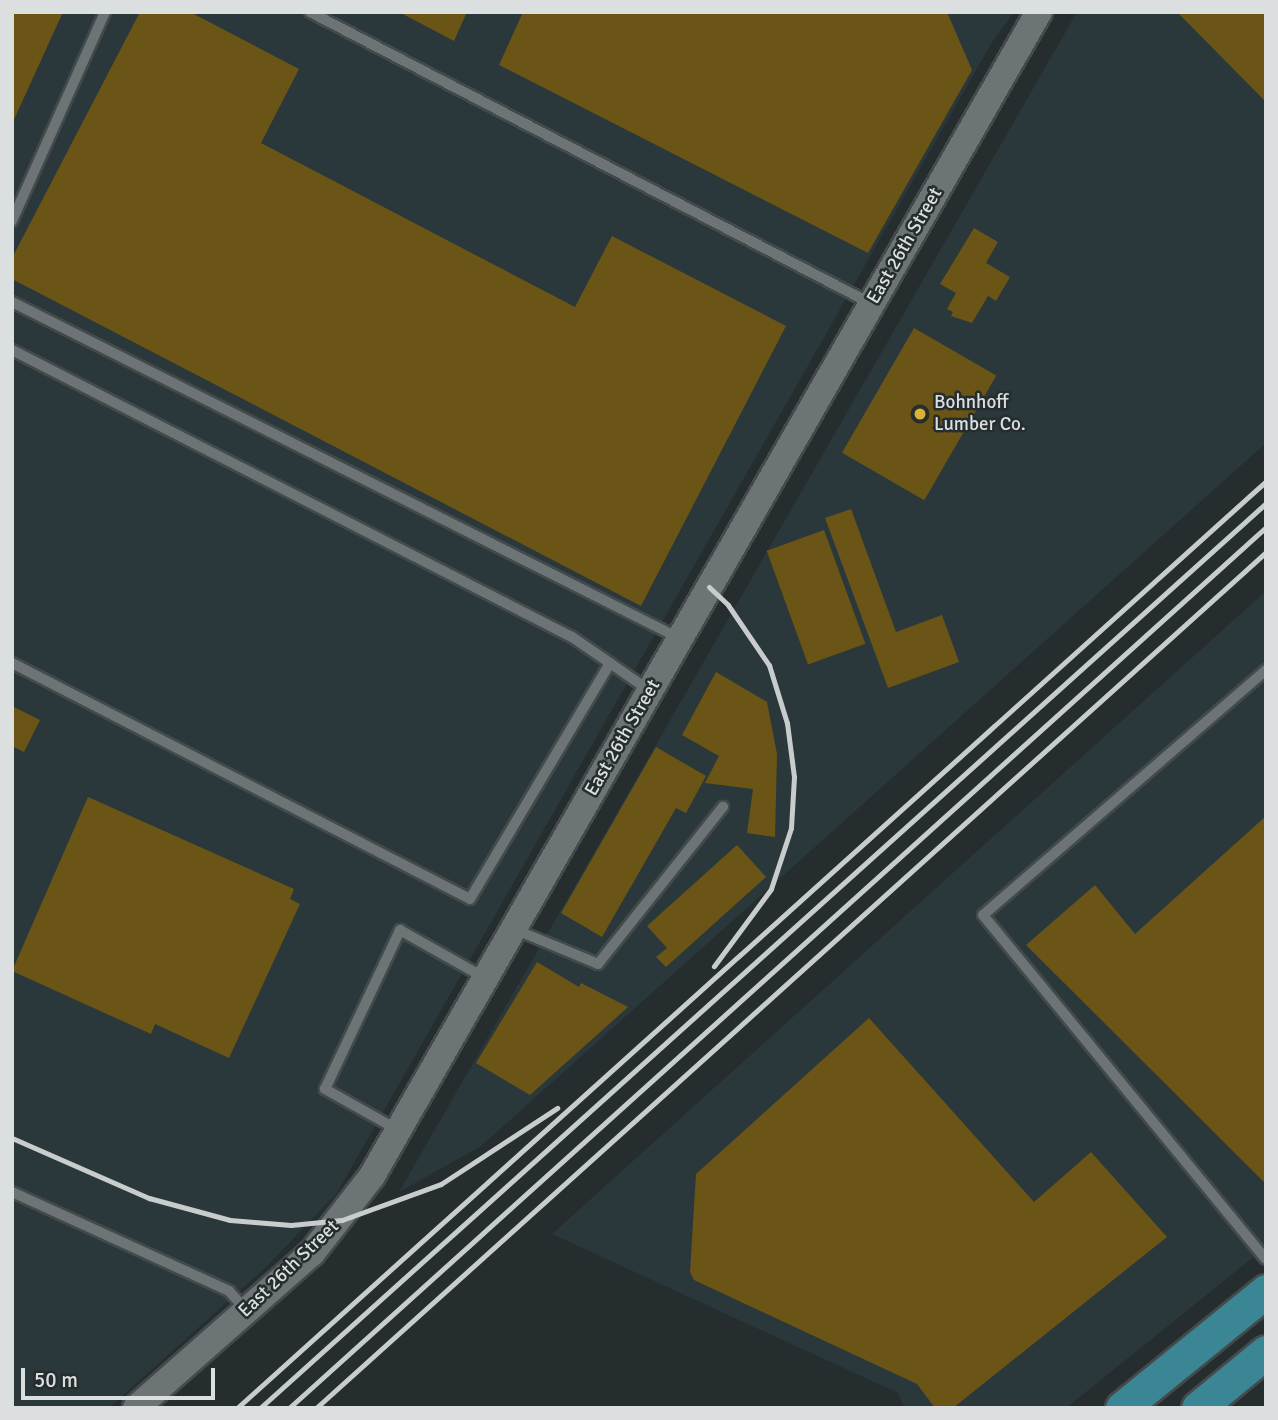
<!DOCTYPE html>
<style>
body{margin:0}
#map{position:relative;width:1278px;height:1420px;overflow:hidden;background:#262d2e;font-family:Signika,sans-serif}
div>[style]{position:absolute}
.built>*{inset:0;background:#2a373b}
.building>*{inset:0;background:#6b5516;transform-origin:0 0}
.roads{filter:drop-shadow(2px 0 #444a4b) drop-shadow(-2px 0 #444a4b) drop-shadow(0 2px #444a4b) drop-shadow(0 -2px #444a4b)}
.service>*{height:10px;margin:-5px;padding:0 5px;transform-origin:5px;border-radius:5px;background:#6c7475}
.tertiary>*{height:26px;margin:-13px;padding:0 13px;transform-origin:13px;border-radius:13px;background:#6c7475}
.primary>*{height:33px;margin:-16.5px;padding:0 16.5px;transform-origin:16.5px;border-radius:16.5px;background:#3b8694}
.rail>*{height:5px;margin:-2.5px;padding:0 2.5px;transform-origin:2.5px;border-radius:2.5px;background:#c8cccd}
.dots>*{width:19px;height:19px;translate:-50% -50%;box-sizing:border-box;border:4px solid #262d2e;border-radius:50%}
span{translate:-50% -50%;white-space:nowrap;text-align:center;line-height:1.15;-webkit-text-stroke:5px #262d2e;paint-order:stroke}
.street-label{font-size:19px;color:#dbdfe0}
.poi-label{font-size:19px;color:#dbdfe0}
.left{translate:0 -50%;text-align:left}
.frame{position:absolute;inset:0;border:14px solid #dbdfe0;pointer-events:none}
.scale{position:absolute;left:21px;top:1368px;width:194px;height:32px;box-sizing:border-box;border:4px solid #dbdfe0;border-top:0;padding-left:9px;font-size:21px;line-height:24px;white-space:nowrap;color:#dbdfe0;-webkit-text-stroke:5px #262d2e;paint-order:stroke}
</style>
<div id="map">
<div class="built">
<div style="clip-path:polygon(12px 12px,1014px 12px,991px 44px,337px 1193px,267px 1266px,109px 1408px,12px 1408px)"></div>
<div style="clip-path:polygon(1077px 12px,1266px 12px,1266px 443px,480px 1147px,399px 1192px)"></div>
<div style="clip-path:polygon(1266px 591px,1266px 1247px,1066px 1408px,904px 1408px,898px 1393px,552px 1234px)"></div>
</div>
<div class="building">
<div style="clip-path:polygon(12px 12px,63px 12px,12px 124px)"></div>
<div style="clip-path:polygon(140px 12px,190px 12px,299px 69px,261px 143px,575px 307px,612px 236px,786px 326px,641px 606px,12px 279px,12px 258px)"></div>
<div style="clip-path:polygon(399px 12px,467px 12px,454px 41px)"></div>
<div style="clip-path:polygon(523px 12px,947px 12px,972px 70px,868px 253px,499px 65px)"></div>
<div style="clip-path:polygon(1177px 12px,1266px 12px,1266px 102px)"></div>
<div style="clip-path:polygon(974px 228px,998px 242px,986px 263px,1010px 277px,996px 301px,988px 296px,972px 323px,951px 316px,953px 312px,947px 309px,956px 293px,940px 284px)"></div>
<div style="left:914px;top:328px;width:95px;height:144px;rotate:30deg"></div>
<div style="clip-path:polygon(851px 509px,896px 632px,942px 615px,959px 662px,888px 688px,825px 518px)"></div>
<div style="left:824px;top:530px;width:121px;height:61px;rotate:70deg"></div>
<div style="clip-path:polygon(716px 672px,767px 702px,777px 754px,775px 837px,747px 833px,753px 789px,705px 783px,719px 756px,682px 735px)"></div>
<div style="clip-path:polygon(12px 706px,40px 720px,24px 752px,12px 746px)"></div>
<div style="clip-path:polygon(656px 747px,706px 776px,686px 813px,676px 808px,602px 937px,561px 913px)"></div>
<div style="clip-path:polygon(88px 797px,294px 889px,290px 899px,300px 904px,229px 1058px,155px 1024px,151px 1034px,12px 971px)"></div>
<div style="clip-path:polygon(1266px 816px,1266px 1184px,1026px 945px,1095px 885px,1135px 934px)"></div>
<div style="clip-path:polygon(737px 845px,766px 877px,666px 967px,656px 957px,667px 948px,647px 926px)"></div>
<div style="clip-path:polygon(537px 962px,579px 987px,581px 983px,628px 1007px,530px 1095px,476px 1063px)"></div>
<div style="clip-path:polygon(869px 1018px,1034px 1202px,1091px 1152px,1167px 1237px,953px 1408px,935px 1408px,917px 1384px,694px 1280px,690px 1272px,696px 1174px)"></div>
</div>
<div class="roads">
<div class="service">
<div style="left:310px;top:12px;width:633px;rotate:27.46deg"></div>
<div style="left:12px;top:221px;width:229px;rotate:-66deg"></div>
<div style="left:12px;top:302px;width:747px;rotate:26.74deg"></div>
<div style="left:12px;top:350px;width:629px;rotate:27.14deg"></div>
<div style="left:572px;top:637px;width:46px;rotate:34.4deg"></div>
<div style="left:12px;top:663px;width:515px;rotate:27.26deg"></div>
<div style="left:470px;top:899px;width:274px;rotate:-59.3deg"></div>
<div style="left:610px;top:663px;width:49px;rotate:35deg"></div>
<div style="left:1266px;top:670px;width:374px;rotate:139.1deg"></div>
<div style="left:983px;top:915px;width:445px;rotate:50.6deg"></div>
<div style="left:514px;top:929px;width:91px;rotate:22.6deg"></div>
<div style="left:598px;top:964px;width:201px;rotate:-51.5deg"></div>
<div style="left:398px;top:1130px;width:84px;rotate:-150.7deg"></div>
<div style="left:325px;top:1089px;width:176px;rotate:-64.7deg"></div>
<div style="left:400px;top:930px;width:98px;rotate:29.5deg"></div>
<div style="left:12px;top:1192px;width:239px;rotate:24.5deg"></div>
<div style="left:229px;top:1291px;width:27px;rotate:48deg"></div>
</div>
<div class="tertiary">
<div style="left:136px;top:1408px;width:235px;rotate:-41.4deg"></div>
<div style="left:312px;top:1253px;width:98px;rotate:-52.1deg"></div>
<div style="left:372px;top:1176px;width:1342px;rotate:-60.19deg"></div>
</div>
<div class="primary">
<div style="left:1122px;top:1408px;width:186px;rotate:-39.1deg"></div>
<div style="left:1198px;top:1408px;width:88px;rotate:-39.5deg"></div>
</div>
</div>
<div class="rail">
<div style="left:709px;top:587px;width:26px;rotate:43deg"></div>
<div style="left:728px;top:605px;width:73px;rotate:55.7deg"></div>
<div style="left:769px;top:665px;width:61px;rotate:72.8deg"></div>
<div style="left:787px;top:723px;width:54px;rotate:82.6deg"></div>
<div style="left:794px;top:777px;width:51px;rotate:93.4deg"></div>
<div style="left:791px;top:828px;width:64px;rotate:108.2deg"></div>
<div style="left:771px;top:889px;width:96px;rotate:126.5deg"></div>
<div style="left:12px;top:1138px;width:150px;rotate:23.7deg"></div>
<div style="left:149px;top:1198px;width:84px;rotate:15.2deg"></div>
<div style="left:230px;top:1220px;width:61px;rotate:4.7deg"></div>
<div style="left:291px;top:1225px;width:51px;rotate:-5.6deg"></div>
<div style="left:342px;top:1220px;width:105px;rotate:-20deg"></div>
<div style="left:441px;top:1184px;width:139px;rotate:-33.2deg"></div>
<div style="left:237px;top:1408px;width:1385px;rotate:-42.01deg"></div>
<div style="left:260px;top:1408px;width:1353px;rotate:-41.97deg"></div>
<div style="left:289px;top:1408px;width:1316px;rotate:-42.04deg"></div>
<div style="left:316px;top:1408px;width:1279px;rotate:-42.02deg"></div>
</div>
<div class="dots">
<div style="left:920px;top:414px;background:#ddb133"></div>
</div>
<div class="street-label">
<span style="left:905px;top:246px;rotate:-60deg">East 26th Street</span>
<span style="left:623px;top:738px;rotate:-60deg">East 26th Street</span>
<span style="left:289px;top:1269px;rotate:-44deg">East 26th Street</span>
</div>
<div class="poi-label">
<span class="left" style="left:934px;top:414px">Bohnhoff<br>Lumber Co.</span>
</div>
<div class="frame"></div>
<div class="scale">50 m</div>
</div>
